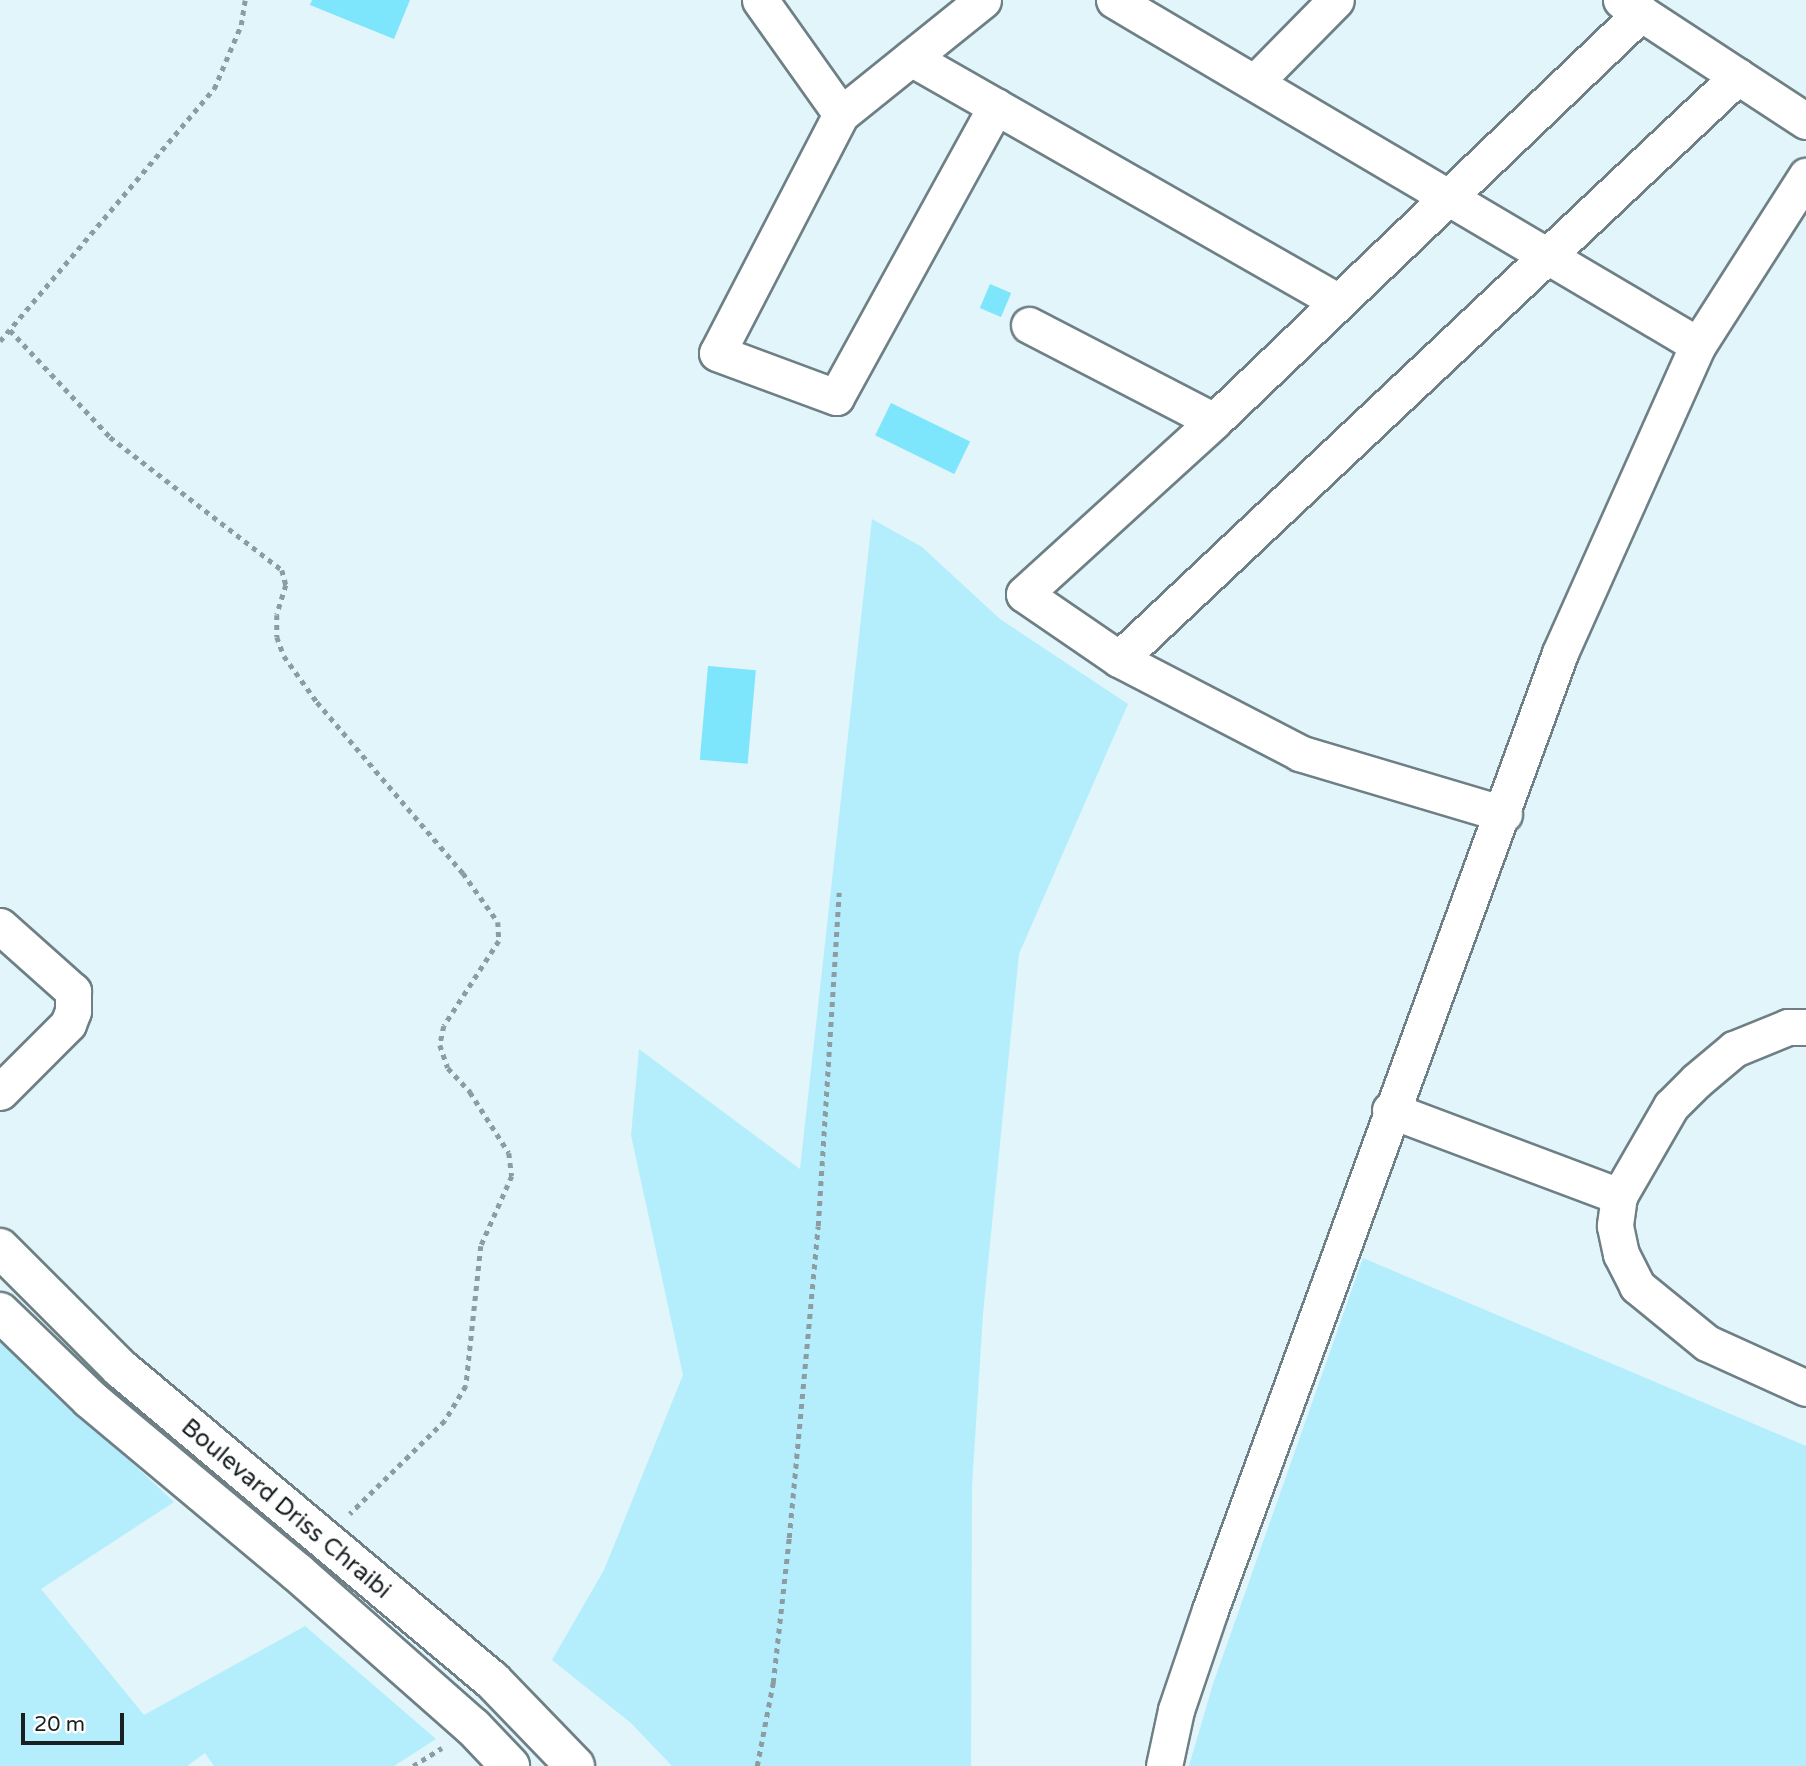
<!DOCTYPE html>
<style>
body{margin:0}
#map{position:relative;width:1806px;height:1766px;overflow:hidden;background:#e1f5fa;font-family:"Varela Round",sans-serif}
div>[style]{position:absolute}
.green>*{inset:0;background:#b4eefc}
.building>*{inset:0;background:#7de5fc;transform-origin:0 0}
.path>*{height:4.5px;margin-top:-2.25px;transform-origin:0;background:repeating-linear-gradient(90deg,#8d9ca0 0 5px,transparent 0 10px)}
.roads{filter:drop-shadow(2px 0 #6e8085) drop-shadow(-2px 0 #6e8085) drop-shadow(0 2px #6e8085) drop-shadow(0 -2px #6e8085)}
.street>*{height:35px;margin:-17.5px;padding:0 17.5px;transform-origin:17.5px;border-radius:17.5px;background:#fff}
.secondary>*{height:38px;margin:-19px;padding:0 19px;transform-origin:19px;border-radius:19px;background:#fff}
span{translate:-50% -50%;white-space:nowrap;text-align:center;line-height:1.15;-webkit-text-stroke:6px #fff;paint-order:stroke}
.street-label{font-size:24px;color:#192022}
.scale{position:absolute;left:21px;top:1713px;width:103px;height:32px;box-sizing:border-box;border:4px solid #192022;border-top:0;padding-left:9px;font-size:21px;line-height:24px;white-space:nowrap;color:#192022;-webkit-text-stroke:5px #fff;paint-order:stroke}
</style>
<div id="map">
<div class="green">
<div style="clip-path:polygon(872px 519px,922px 547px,1000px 619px,1128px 704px,1019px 954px,983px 1314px,972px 1486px,971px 1766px,672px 1766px,631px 1723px,552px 1660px,604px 1570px,683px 1375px,631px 1135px,639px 1049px,800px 1169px)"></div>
<div style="clip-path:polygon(1363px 1258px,1806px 1446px,1806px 1766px,1189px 1766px,1213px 1684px)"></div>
<div style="clip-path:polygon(0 1340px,174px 1502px,41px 1589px,144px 1715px,305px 1626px,436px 1739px,394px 1766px,214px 1766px,205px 1753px,187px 1766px,0 1766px)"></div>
</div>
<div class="building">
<div style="clip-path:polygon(312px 0,410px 0,394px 39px,310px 5px)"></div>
<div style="left:990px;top:284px;width:23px;height:26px;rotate:23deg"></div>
<div style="left:891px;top:403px;width:88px;height:36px;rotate:26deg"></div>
<div style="left:708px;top:666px;width:48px;height:94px;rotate:5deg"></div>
</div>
<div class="path">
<div style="left:10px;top:330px;width:146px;rotate:46.9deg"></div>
<div style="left:110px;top:437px;width:217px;rotate:37.7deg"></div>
<div style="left:282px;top:570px;width:16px;rotate:75deg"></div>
<div style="left:286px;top:585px;width:31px;rotate:107deg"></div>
<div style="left:277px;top:615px;width:22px;rotate:90deg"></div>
<div style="left:277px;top:637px;width:20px;rotate:70deg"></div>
<div style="left:284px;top:656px;width:57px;rotate:54.3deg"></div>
<div style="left:317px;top:702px;width:225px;rotate:49.5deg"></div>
<div style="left:463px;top:873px;width:60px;rotate:54.5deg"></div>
<div style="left:498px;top:922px;width:19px;rotate:87deg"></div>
<div style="left:499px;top:941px;width:101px;rotate:122.9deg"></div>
<div style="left:444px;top:1026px;width:19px;rotate:102deg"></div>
<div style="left:440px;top:1045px;width:24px;rotate:71deg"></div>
<div style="left:448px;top:1068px;width:33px;rotate:47deg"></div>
<div style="left:470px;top:1092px;width:72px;rotate:57.4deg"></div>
<div style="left:509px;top:1153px;width:23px;rotate:83deg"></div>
<div style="left:512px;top:1176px;width:77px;rotate:113.9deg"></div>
<div style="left:481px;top:1246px;width:141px;rotate:96.1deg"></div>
<div style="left:466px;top:1386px;width:41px;rotate:121deg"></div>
<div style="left:445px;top:1421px;width:133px;rotate:135.6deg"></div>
<div style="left:0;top:341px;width:331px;rotate:-49.7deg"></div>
<div style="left:214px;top:89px;width:69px;rotate:-67.1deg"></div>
<div style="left:241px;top:25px;width:25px;rotate:-81deg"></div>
<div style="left:413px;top:1766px;width:34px;rotate:-32deg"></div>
<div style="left:757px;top:1766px;width:85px;rotate:-79.1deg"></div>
<div style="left:773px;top:1683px;width:146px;rotate:-83.7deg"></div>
<div style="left:789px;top:1538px;width:313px;rotate:-84.7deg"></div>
<div style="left:818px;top:1226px;width:334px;rotate:-86.4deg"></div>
</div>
<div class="roads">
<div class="street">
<div style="left:760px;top:0;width:140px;rotate:54.6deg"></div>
<div style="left:983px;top:0;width:182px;rotate:141.2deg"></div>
<div style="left:841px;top:114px;width:269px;rotate:117.4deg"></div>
<div style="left:717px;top:353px;width:127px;rotate:20.3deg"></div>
<div style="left:836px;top:397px;width:332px;rotate:-61.2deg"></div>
<div style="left:1114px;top:0;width:678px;rotate:30.57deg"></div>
<div style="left:1621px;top:0;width:221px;rotate:33.2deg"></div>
<div style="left:911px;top:58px;width:492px;rotate:29.7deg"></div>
<div style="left:1255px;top:82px;width:115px;rotate:-45.4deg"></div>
<div style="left:1029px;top:325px;width:208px;rotate:27.4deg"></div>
<div style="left:1119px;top:659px;width:850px;rotate:-43.28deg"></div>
<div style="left:1504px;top:814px;width:213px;rotate:-163.4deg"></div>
<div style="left:1300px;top:753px;width:204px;rotate:-152.6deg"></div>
<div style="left:1119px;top:659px;width:115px;rotate:-145.6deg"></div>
<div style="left:1024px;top:594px;width:257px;rotate:-42.3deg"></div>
<div style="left:1214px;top:421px;width:591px;rotate:-43.7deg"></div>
<div style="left:0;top:926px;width:98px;rotate:41.7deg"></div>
<div style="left:73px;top:991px;width:20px;rotate:90deg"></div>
<div style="left:73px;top:1011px;width:14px;rotate:111deg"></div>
<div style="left:68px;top:1024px;width:96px;rotate:135deg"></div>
<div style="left:1390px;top:1110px;width:245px;rotate:20.6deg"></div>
<div style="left:1619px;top:1196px;width:30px;rotate:98deg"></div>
<div style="left:1615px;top:1226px;width:29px;rotate:78deg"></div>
<div style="left:1621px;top:1254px;width:36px;rotate:63deg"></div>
<div style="left:1637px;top:1286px;width:90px;rotate:39.2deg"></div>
<div style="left:1707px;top:1343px;width:109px;rotate:24.4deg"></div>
<div style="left:1619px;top:1196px;width:104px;rotate:-60deg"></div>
<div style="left:1671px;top:1106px;width:35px;rotate:-45deg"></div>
<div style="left:1696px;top:1081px;width:50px;rotate:-40.1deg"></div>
<div style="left:1734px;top:1049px;width:58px;rotate:-22.2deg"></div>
<div style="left:1788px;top:1027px;width:18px"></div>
<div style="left:1164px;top:1766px;width:57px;rotate:-77.9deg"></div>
<div style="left:1176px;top:1710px;width:106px;rotate:-71.2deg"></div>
<div style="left:1210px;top:1610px;width:1019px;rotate:-69.91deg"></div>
<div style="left:1560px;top:653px;width:338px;rotate:-65.9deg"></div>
<div style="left:1698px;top:345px;width:201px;rotate:-57.4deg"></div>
</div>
<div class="secondary">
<div style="left:0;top:1248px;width:170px;rotate:45deg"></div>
<div style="left:120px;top:1368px;width:487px;rotate:40deg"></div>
<div style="left:493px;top:1681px;width:118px;rotate:46deg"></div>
<div style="left:0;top:1312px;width:125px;rotate:44deg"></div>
<div style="left:90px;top:1399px;width:270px;rotate:39.9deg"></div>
<div style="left:297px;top:1572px;width:235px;rotate:41.4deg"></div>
<div style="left:473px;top:1727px;width:54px;rotate:46.5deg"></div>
</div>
</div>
<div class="street-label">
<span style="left:286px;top:1509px;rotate:40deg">Boulevard Driss Chraibi</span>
</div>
<div class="scale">20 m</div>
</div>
